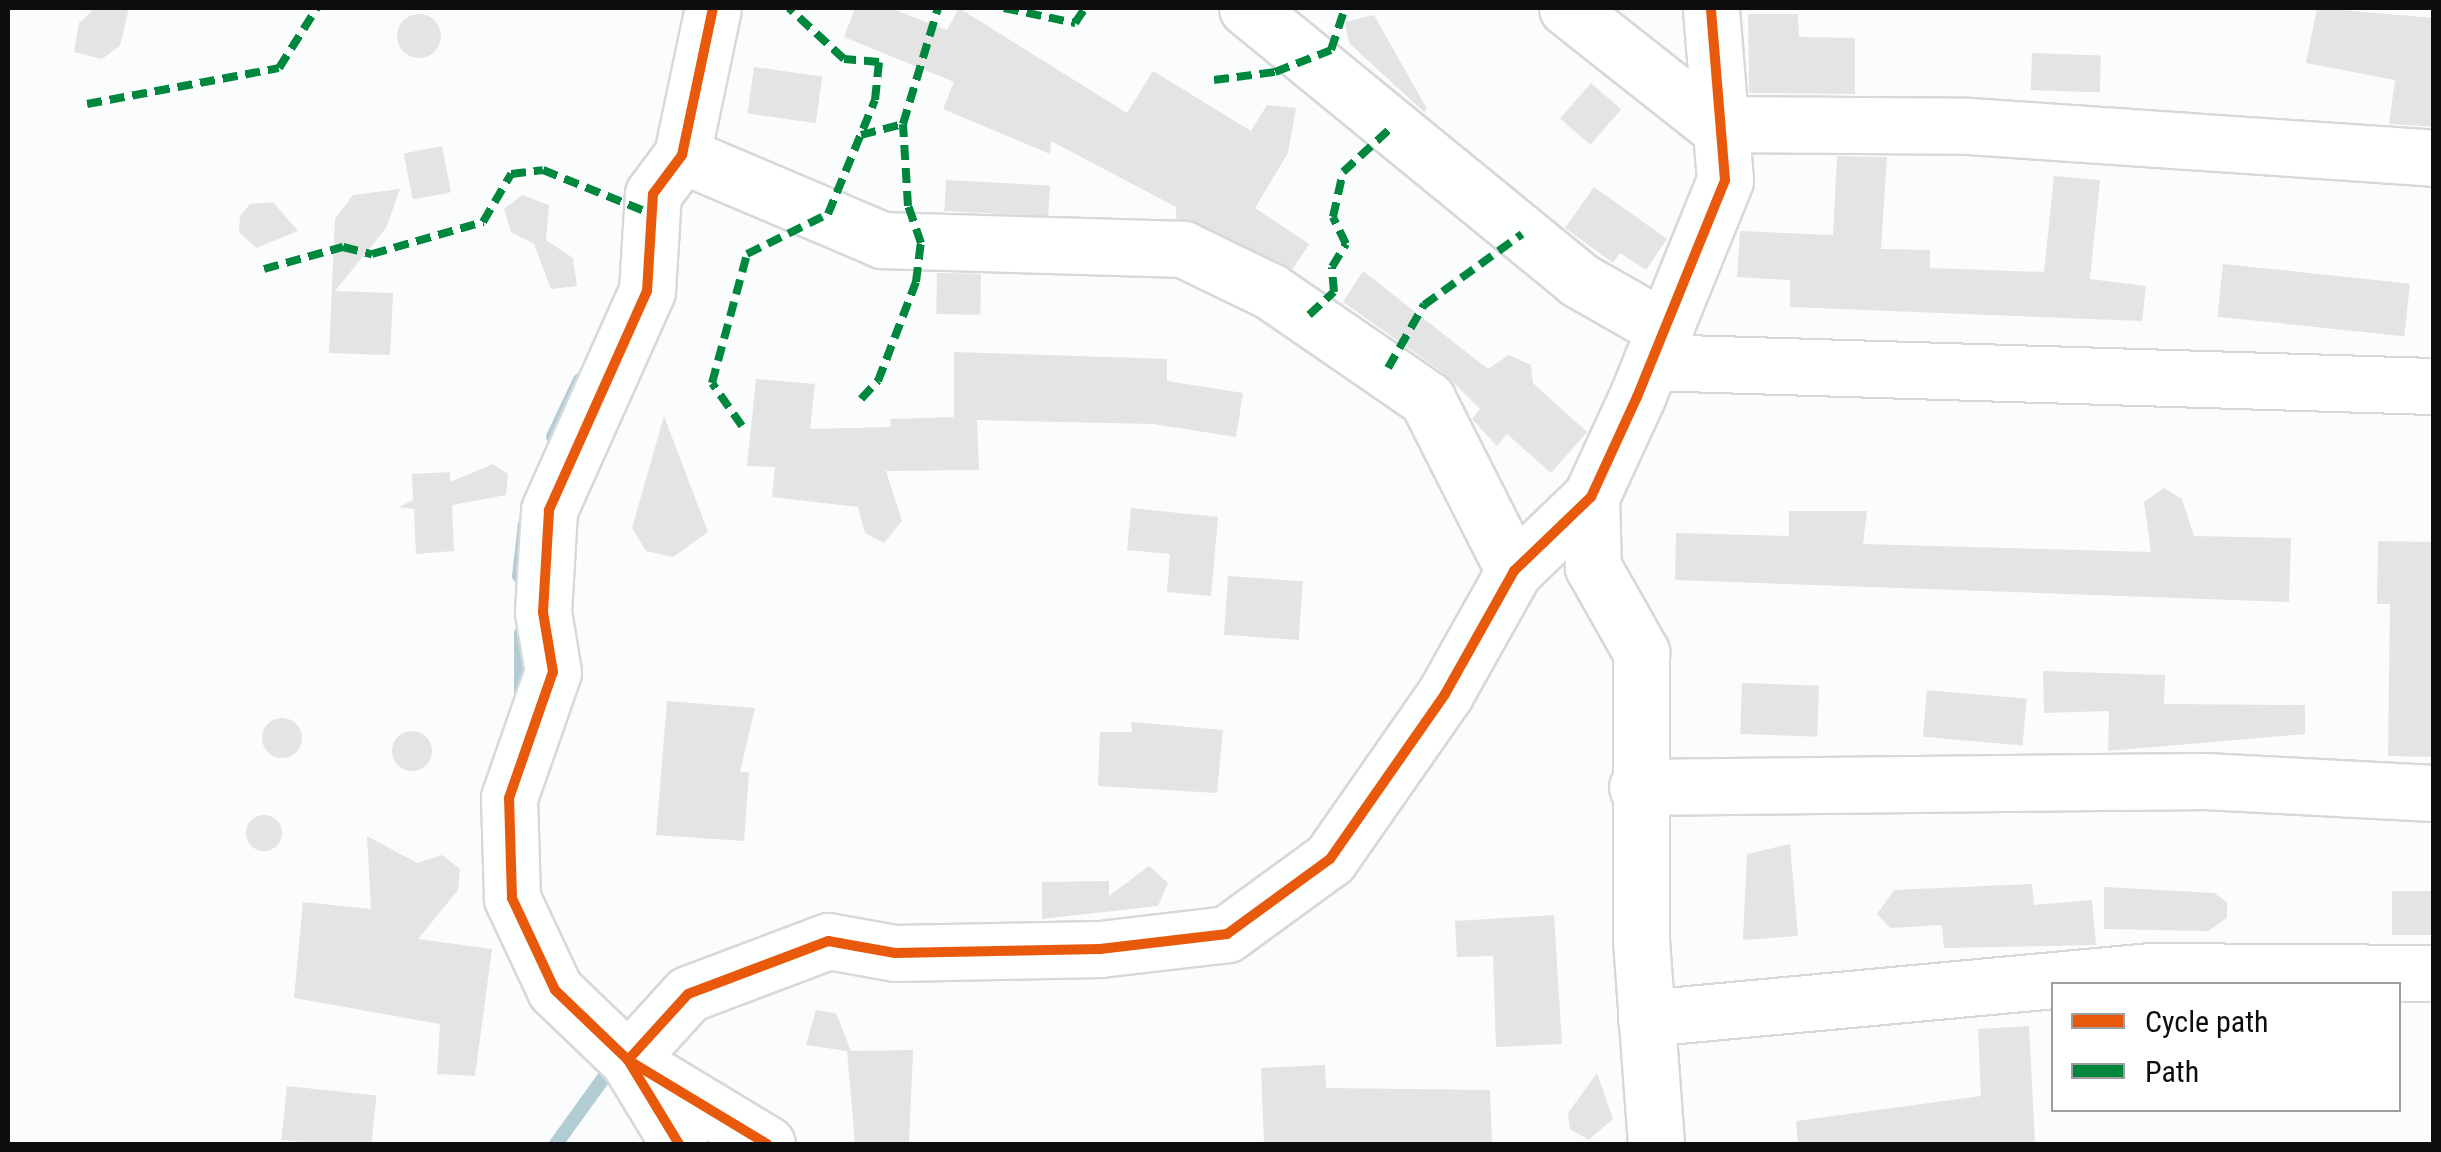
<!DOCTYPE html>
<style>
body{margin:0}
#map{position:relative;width:2441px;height:1152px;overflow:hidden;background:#fbfcfd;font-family:"Roboto Condensed",sans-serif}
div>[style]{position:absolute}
.stream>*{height:14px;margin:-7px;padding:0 7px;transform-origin:7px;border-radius:7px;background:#b2ccd4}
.building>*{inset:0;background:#e4e4e5;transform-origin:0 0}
.round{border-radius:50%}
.roads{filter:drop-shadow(2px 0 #d7d8da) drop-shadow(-2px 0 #d7d8da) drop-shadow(0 2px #d7d8da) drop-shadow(0 -2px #d7d8da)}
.minor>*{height:55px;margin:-27.5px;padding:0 27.5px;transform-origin:27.5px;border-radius:27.5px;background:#feffff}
.quiet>*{height:8px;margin-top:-4px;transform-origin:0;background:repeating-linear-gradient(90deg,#00873e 0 15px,transparent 0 23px)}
.cycleway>*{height:10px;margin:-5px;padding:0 5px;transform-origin:5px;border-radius:5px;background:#e8590c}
span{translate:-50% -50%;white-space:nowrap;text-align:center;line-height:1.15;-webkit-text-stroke:8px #fff;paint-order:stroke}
.frame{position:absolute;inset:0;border:10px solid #0d0d0f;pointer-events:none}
.legend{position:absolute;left:2051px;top:982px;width:350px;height:130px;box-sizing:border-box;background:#fff;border:2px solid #9e9e9f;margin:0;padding:12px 18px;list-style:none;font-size:30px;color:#0d0d0f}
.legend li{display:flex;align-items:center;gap:20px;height:50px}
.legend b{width:50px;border:2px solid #9e9e9f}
</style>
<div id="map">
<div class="stream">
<div style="left:553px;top:437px;width:63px;rotate:-64.7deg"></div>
<div style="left:519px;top:576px;width:52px;rotate:-83.4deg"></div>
<div style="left:521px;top:691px;width:58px;rotate:-90deg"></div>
<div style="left:556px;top:1144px;width:89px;rotate:-54.2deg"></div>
</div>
<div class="building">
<div style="clip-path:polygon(95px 8px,129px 8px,120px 46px,102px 59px,74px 52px,79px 23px)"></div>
<div style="clip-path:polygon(855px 8px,890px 8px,947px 30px,959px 8px,1127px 113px,1153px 71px,1251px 131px,1267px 105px,1296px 108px,1288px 153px,1255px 208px,1309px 244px,1293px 269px,1176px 218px,1176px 207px,1051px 141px,1050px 154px,943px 109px,954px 82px,844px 37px)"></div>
<div style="clip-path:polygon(2317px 8px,2434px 18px,2434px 127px,2389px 124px,2395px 80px,2306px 63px)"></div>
<div class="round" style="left:397px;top:14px;width:44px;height:44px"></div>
<div style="clip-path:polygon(1748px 14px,1798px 14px,1799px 37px,1855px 38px,1855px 94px,1749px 93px)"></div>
<div style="clip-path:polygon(1374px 15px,1427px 109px,1424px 112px,1349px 43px,1345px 22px)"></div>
<div style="left:2032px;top:53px;width:69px;height:37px;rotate:2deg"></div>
<div style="left:754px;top:67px;width:69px;height:47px;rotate:8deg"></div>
<div style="left:1591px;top:83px;width:40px;height:47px;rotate:41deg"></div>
<div style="left:442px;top:146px;width:47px;height:39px;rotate:79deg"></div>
<div style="clip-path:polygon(1837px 156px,1887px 157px,1881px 249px,1930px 250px,1930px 268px,2044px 272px,2054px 176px,2100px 180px,2090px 279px,2146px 286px,2142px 321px,1790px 307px,1790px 280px,1737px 277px,1740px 231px,1833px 235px)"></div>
<div style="left:946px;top:180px;width:104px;height:31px;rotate:3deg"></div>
<div style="clip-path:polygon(1594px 187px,1667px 239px,1646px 270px,1620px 253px,1613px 263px,1565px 228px)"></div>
<div style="clip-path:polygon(400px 189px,386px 228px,335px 291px,393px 293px,390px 355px,329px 353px,335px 219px,353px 195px)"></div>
<div style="clip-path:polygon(522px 195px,549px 205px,546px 240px,573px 258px,577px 286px,551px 289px,534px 244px,511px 232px,504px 209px)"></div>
<div style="clip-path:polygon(273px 202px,298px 231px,256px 248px,239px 232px,240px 216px,250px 204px)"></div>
<div style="left:2223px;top:264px;width:188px;height:53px;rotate:6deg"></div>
<div style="clip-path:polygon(1363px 271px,1488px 369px,1509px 355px,1531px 365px,1533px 383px,1587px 432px,1551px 473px,1507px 434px,1497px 446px,1472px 419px,1480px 409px,1445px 374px,1343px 302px)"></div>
<div style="left:937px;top:273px;width:44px;height:41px;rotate:1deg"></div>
<div style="clip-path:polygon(954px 352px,1167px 359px,1167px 381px,1243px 393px,1236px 437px,1153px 424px,977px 420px,979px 470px,886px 471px,902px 521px,884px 543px,865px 533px,858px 507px,772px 497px,775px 467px,747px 466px,756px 379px,815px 384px,810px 429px,891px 427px,890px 419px,954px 417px)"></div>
<div style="clip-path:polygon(664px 416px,708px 532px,673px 557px,646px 551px,632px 528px)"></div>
<div style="clip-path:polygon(493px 464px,508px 474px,506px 495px,452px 505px,454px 551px,416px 554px,414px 509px,399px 507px,413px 500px,412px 474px,450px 472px,450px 482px)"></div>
<div style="clip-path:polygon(2164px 488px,2182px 499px,2194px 536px,2291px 538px,2289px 602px,1675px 580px,1676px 533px,1789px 536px,1789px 511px,1867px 511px,1863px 544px,2151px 552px,2144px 502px)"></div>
<div style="clip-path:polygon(1131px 508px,1218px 517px,1211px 596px,1167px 592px,1170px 554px,1127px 550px)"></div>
<div style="clip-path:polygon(2378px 541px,2434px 542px,2434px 757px,2388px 756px,2390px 604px,2377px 604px)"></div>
<div style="left:1228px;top:576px;width:75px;height:59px;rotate:4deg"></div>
<div style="clip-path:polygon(2043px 671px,2165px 675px,2164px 704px,2305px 705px,2305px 734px,2108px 751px,2109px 711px,2044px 713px)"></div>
<div style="left:1742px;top:683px;width:77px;height:51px;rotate:2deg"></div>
<div style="left:1927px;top:690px;width:100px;height:47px;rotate:5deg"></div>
<div style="clip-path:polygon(667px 701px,755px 708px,740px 772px,749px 772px,744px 841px,656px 835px)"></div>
<div class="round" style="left:262px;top:718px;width:40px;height:40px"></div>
<div style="clip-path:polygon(1131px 722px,1223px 730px,1217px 793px,1098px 786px,1100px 732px,1132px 732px)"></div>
<div class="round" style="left:392px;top:731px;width:40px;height:40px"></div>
<div class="round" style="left:246px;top:815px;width:36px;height:36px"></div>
<div style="clip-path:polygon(367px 836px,417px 863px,442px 855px,460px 869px,458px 890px,418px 939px,492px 949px,475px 1076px,437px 1074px,440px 1024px,294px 998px,303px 902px,371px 909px)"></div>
<div style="clip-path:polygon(1790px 844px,1798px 936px,1743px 940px,1747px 854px)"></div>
<div style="clip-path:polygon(1149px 866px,1168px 883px,1158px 906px,1042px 919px,1042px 882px,1109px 881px,1109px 896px)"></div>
<div style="clip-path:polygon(2032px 884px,2034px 905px,2092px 900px,2096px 945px,1944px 948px,1942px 925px,1890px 928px,1877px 914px,1894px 890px)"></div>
<div style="clip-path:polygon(2104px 887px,2214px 893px,2227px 902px,2227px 918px,2208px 931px,2104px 929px)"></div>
<div style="left:2392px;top:891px;width:42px;height:44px"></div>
<div style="clip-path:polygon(1554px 915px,1562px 1044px,1496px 1047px,1493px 956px,1457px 957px,1455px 921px)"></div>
<div style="clip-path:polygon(816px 1010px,836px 1013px,851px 1051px,913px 1050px,909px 1144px,855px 1144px,847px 1051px,806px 1045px)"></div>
<div style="clip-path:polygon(2029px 1026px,2035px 1144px,1798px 1144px,1796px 1121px,1981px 1096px,1978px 1029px)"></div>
<div style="clip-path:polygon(1325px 1065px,1326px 1088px,1490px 1090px,1492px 1144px,1264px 1144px,1261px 1068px)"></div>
<div style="clip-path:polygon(1597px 1073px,1613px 1119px,1589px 1140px,1570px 1129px,1568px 1113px)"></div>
<div style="left:287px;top:1086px;width:90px;height:54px;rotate:6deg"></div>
</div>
<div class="roads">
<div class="minor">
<div style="left:1247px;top:8px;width:429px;rotate:39.3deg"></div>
<div style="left:1579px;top:280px;width:99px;rotate:29.7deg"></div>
<div style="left:1567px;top:8px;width:187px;rotate:38.3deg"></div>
<div style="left:1714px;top:124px;width:255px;rotate:0.4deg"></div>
<div style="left:1969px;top:126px;width:466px;rotate:3.9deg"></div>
<div style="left:682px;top:155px;width:217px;rotate:23deg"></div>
<div style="left:882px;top:240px;width:301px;rotate:1.7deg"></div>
<div style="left:1183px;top:249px;width:97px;rotate:25.8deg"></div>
<div style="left:1270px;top:291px;width:191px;rotate:34.5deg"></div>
<div style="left:1427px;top:399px;width:193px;rotate:63.2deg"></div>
<div style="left:1651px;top:362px;width:783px;rotate:1.76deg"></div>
<div style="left:1591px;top:497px;width:70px;rotate:88.4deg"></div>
<div style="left:1593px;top:567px;width:98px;rotate:60.5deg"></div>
<div style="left:1641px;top:652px;width:288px;rotate:90deg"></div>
<div style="left:1641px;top:940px;width:205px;rotate:85.8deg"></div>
<div style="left:1637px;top:787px;width:568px;rotate:-0.61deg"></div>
<div style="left:2205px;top:781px;width:229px;rotate:3deg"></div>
<div style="left:1646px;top:1018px;width:507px;rotate:-5.32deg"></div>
<div style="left:2151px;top:971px;width:283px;rotate:0.4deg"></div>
<div style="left:679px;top:1144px;width:98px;rotate:-121.3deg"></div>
<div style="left:628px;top:1060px;width:101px;rotate:-136.2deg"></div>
<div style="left:555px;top:990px;width:102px;rotate:-115.1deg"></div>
<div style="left:512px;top:898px;width:100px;rotate:-91.7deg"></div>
<div style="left:509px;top:798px;width:133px;rotate:-70.8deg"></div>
<div style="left:553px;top:672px;width:61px;rotate:-99.5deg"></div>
<div style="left:543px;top:612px;width:102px;rotate:-86.6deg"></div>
<div style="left:549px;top:510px;width:240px;rotate:-65.9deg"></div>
<div style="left:647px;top:291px;width:97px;rotate:-86.5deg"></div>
<div style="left:653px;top:194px;width:49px;rotate:-53.4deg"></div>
<div style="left:682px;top:155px;width:150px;rotate:-78.1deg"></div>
<div style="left:767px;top:1144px;width:162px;rotate:-148.9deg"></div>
<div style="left:628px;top:1060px;width:89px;rotate:-47.7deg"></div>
<div style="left:688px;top:994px;width:150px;rotate:-20.7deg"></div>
<div style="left:828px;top:941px;width:68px;rotate:10.2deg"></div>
<div style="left:895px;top:953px;width:205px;rotate:-1.1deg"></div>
<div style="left:1100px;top:949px;width:128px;rotate:-6.7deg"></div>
<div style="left:1227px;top:934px;width:127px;rotate:-36.1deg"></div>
<div style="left:1330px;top:859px;width:201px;rotate:-55.1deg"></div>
<div style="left:1445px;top:694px;width:141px;rotate:-60.7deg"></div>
<div style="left:1514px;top:571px;width:107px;rotate:-43.9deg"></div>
<div style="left:1591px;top:497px;width:110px;rotate:-65.3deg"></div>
<div style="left:1637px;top:397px;width:234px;rotate:-67.9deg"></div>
<div style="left:1725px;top:180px;width:173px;rotate:-94.7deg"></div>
</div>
</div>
<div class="quiet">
<div style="left:1004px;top:8px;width:73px;rotate:11.9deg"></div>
<div style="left:1075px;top:23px;width:18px;rotate:-56deg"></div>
<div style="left:1214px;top:80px;width:62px;rotate:-7.5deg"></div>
<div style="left:1275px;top:72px;width:60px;rotate:-21.4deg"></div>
<div style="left:1331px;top:50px;width:44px;rotate:-71.6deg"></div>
<div style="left:87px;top:104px;width:195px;rotate:-10.6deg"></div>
<div style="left:279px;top:68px;width:71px;rotate:-57.7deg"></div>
<div style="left:861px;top:135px;width:43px;rotate:-14.7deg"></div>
<div style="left:903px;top:124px;width:121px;rotate:-73.2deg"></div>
<div style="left:264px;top:269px;width:82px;rotate:-15.6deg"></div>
<div style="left:343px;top:247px;width:30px;rotate:14deg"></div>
<div style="left:372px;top:254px;width:116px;rotate:-16.1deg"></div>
<div style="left:483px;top:222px;width:56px;rotate:-59.7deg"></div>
<div style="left:511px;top:174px;width:32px;rotate:-7deg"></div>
<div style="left:543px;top:170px;width:118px;rotate:22deg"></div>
<div style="left:1309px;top:315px;width:34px;rotate:-43deg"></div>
<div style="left:1334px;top:292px;width:25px;rotate:-95deg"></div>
<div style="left:1332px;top:267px;width:27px;rotate:-59deg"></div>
<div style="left:1346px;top:244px;width:30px;rotate:-116deg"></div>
<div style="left:1333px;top:217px;width:46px;rotate:-77.5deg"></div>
<div style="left:1343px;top:172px;width:67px;rotate:-42.6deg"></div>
<div style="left:1388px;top:368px;width:73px;rotate:-60.3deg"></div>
<div style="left:1424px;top:305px;width:121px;rotate:-35.9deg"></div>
<div style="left:861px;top:399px;width:25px;rotate:-47deg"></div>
<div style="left:878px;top:381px;width:106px;rotate:-69deg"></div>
<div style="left:916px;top:282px;width:39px;rotate:-83deg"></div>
<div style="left:921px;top:243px;width:39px;rotate:-109deg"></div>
<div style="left:908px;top:206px;width:82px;rotate:-93.5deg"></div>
<div style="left:742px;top:426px;width:52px;rotate:-124.9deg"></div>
<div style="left:712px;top:383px;width:134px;rotate:-74.8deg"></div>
<div style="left:747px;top:254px;width:90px;rotate:-26.3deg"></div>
<div style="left:828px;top:214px;width:123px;rotate:-67.6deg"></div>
<div style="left:875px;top:100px;width:38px;rotate:-84deg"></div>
<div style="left:879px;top:62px;width:35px;rotate:-175deg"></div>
<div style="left:844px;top:59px;width:75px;rotate:-137.2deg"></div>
</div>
<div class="cycleway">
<div style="left:679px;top:1144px;width:98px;rotate:-121.3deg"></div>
<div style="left:628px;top:1060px;width:101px;rotate:-136.2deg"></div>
<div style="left:555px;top:990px;width:102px;rotate:-115.1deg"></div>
<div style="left:512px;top:898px;width:100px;rotate:-91.7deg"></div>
<div style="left:509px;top:798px;width:133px;rotate:-70.8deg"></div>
<div style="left:553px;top:672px;width:61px;rotate:-99.5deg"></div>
<div style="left:543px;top:612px;width:102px;rotate:-86.6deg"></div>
<div style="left:549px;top:510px;width:240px;rotate:-65.9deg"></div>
<div style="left:647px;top:291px;width:97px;rotate:-86.5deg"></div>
<div style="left:653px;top:194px;width:49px;rotate:-53.4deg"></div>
<div style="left:682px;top:155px;width:150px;rotate:-78.1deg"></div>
<div style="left:767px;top:1144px;width:162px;rotate:-148.9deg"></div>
<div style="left:628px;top:1060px;width:89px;rotate:-47.7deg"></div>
<div style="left:688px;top:994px;width:150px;rotate:-20.7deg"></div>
<div style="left:828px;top:941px;width:68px;rotate:10.2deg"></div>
<div style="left:895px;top:953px;width:205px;rotate:-1.1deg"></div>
<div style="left:1100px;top:949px;width:128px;rotate:-6.7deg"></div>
<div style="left:1227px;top:934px;width:127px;rotate:-36.1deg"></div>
<div style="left:1330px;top:859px;width:201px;rotate:-55.1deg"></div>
<div style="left:1445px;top:694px;width:141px;rotate:-60.7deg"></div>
<div style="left:1514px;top:571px;width:107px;rotate:-43.9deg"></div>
<div style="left:1591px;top:497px;width:110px;rotate:-65.3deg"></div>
<div style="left:1637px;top:397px;width:234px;rotate:-67.9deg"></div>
<div style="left:1725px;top:180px;width:173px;rotate:-94.7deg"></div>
</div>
<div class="frame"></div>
<ul class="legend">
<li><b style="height:12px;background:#e8590c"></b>Cycle path</li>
<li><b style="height:12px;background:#00873e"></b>Path</li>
</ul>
</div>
